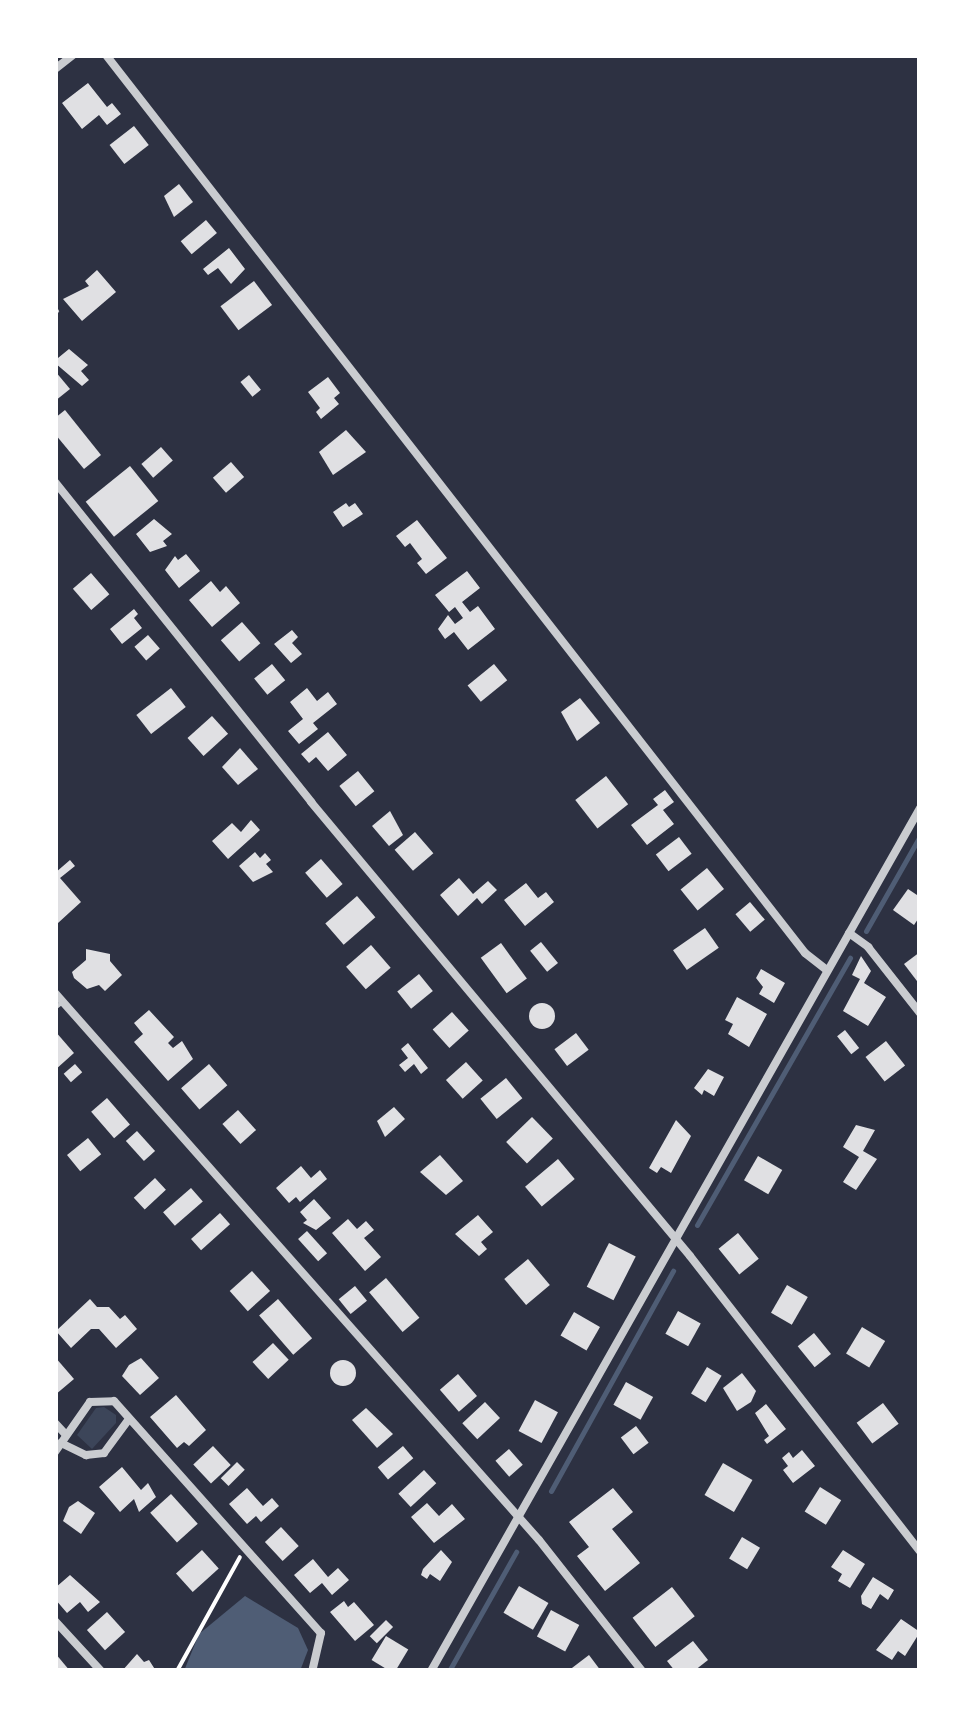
<!DOCTYPE html>
<style>
body{margin:0}
#map{position:relative;width:975px;height:1726px;overflow:hidden;background:#2d3142;font-family:Helvetica,sans-serif}
div>[style]{position:absolute}
.green>*{inset:0;background:#3c4559}
.water>*{inset:0;background:#4f5d75}
.stream>*{height:5px;margin:-2.5px;padding:0 2.5px;transform-origin:2.5px;border-radius:2.5px;background:#4f5d75}
.building>*{inset:0;background:#e0e0e3;transform-origin:0 0}
.round{border-radius:50%}
.path>*{height:4px;margin:-2px;padding:0 2px;transform-origin:2px;border-radius:2px;background:#fff}
.service>*{height:4px;margin:-2px;padding:0 2px;transform-origin:2px;border-radius:2px;background:#caccd0}
.minor>*{height:8px;margin:-4px;padding:0 4px;transform-origin:4px;border-radius:4px;background:#caccd0}
span{translate:-50% -50%;white-space:nowrap;text-align:center;line-height:1.15;-webkit-text-stroke:8px #fff;paint-order:stroke}
.frame{position:absolute;inset:0;border:58px solid #fff;pointer-events:none}
</style>
<div id="map">
<div class="green">
<div style="clip-path:polygon(104px 1407px,116px 1415px,116px 1423px,92px 1449px,77px 1435px,96px 1408px)"></div>
</div>
<div class="water">
<div style="clip-path:polygon(245px 1596px,298px 1628px,308px 1650px,300px 1671px,184px 1671px,199px 1634px)"></div>
</div>
<div class="stream">
<div style="left:866px;top:931px;width:109px;rotate:-60.4deg"></div>
<div style="left:697px;top:1225px;width:308px;rotate:-60.2deg"></div>
<div style="left:551px;top:1491px;width:252px;rotate:-61deg"></div>
<div style="left:449px;top:1671px;width:137px;rotate:-60.6deg"></div>
</div>
<div class="building">
<div style="clip-path:polygon(88px 83px,107px 107px,112px 103px,121px 114px,107px 125px,99px 115px,82px 129px,62px 103px)"></div>
<div style="left:134px;top:126px;width:24px;height:31px;rotate:52deg"></div>
<div style="clip-path:polygon(179px 184px,193px 202px,174px 217px,164px 196px)"></div>
<div style="left:206px;top:220px;width:17px;height:33px;rotate:50deg"></div>
<div style="clip-path:polygon(229px 248px,245px 269px,231px 284px,218px 268px,208px 275px,203px 269px)"></div>
<div style="clip-path:polygon(97px 270px,116px 292px,82px 321px,63px 299px,89px 286px,85px 281px)"></div>
<div style="left:254px;top:281px;width:30px;height:42px;rotate:53deg"></div>
<div style="clip-path:polygon(69px 349px,88px 365px,81px 371px,89px 380px,82px 386px,55px 363px,55px 354px,58px 358px)"></div>
<div style="clip-path:polygon(55px 371px,70px 389px,55px 401px)"></div>
<div style="left:249px;top:375px;width:19px;height:11px;rotate:51deg"></div>
<div style="clip-path:polygon(328px 377px,340px 393px,334px 398px,339px 404px,321px 419px,316px 412px,320px 408px,308px 392px)"></div>
<div style="clip-path:polygon(65px 410px,101px 455px,84px 469px,55px 434px,55px 418px)"></div>
<div style="clip-path:polygon(346px 430px,366px 452px,333px 475px,319px 452px)"></div>
<div style="left:161px;top:447px;width:18px;height:26px;rotate:49deg"></div>
<div style="left:231px;top:462px;width:20px;height:24px;rotate:49deg"></div>
<div style="left:130px;top:466px;width:45px;height:57px;rotate:51deg"></div>
<div style="clip-path:polygon(346px 503px,349px 507px,355px 503px,363px 514px,343px 527px,333px 512px)"></div>
<div style="clip-path:polygon(154px 519px,172px 534px,163px 541px,167px 546px,150px 552px,136px 534px)"></div>
<div style="clip-path:polygon(417px 520px,447px 558px,426px 574px,417px 563px,422px 559px,410px 543px,405px 547px,396px 536px)"></div>
<div style="clip-path:polygon(186px 554px,200px 571px,179px 588px,165px 570px,175px 556px,178px 560px)"></div>
<div style="clip-path:polygon(467px 571px,480px 588px,462px 602px,470px 612px,478px 606px,495px 629px,468px 650px,454px 632px,445px 639px,438px 629px,448px 615px,455px 624px,463px 618px,455px 607px,449px 612px,435px 595px)"></div>
<div style="left:91px;top:573px;width:28px;height:24px;rotate:49deg"></div>
<div style="clip-path:polygon(211px 581px,220px 592px,226px 586px,240px 603px,212px 627px,189px 600px)"></div>
<div style="clip-path:polygon(134px 609px,138px 614px,134px 618px,142px 628px,122px 644px,110px 629px)"></div>
<div style="left:242px;top:622px;width:28px;height:28px;rotate:49deg"></div>
<div style="clip-path:polygon(292px 630px,298px 637px,292px 643px,302px 654px,291px 663px,274px 644px)"></div>
<div style="left:148px;top:635px;width:18px;height:18px;rotate:49deg"></div>
<div style="left:272px;top:664px;width:21px;height:23px;rotate:51deg"></div>
<div style="left:494px;top:664px;width:21px;height:34px;rotate:51deg"></div>
<div style="left:171px;top:688px;width:24px;height:44px;rotate:52deg"></div>
<div style="clip-path:polygon(307px 688px,317px 701px,328px 692px,337px 704px,313px 723px,318px 729px,299px 744px,288px 731px,303px 719px,290px 702px)"></div>
<div style="clip-path:polygon(580px 698px,600px 723px,577px 741px,561px 712px)"></div>
<div style="left:212px;top:716px;width:24px;height:33px;rotate:48deg"></div>
<div style="clip-path:polygon(328px 732px,347px 755px,328px 771px,316px 757px,309px 763px,301px 754px)"></div>
<div style="clip-path:polygon(240px 748px,258px 769px,238px 785px,222px 767px)"></div>
<div style="left:358px;top:771px;width:26px;height:24px;rotate:51deg"></div>
<div style="left:606px;top:776px;width:36px;height:39px;rotate:52deg"></div>
<div style="clip-path:polygon(665px 790px,674px 802px,663px 810px,674px 824px,647px 845px,631px 825px,658px 805px,653px 799px)"></div>
<div style="clip-path:polygon(390px 811px,403px 835px,389px 846px,372px 826px)"></div>
<div style="clip-path:polygon(251px 820px,260px 830px,228px 859px,212px 841px,232px 823px,241px 832px)"></div>
<div style="left:415px;top:832px;width:28px;height:27px;rotate:49deg"></div>
<div style="left:679px;top:837px;width:21px;height:29px;rotate:53deg"></div>
<div style="clip-path:polygon(255px 852px,260px 858px,265px 853px,271px 860px,266px 864px,273px 872px,253px 882px,239px 866px)"></div>
<div style="left:321px;top:859px;width:33px;height:21px;rotate:49deg"></div>
<div style="clip-path:polygon(70px 860px,75px 866px,60px 878px,81px 902px,58px 923px,55px 873px)"></div>
<div style="left:707px;top:868px;width:27px;height:34px;rotate:51deg"></div>
<div style="clip-path:polygon(459px 878px,473px 894px,488px 881px,497px 890px,482px 904px,477px 898px,458px 916px,440px 895px)"></div>
<div style="clip-path:polygon(526px 883px,538px 898px,546px 892px,554px 902px,525px 926px,504px 900px)"></div>
<div style="clip-path:polygon(908px 889px,920px 897px,920px 916px,914px 925px,893px 910px)"></div>
<div style="left:357px;top:896px;width:28px;height:42px;rotate:49deg"></div>
<div style="left:750px;top:902px;width:23px;height:19px;rotate:50deg"></div>
<div style="left:705px;top:928px;width:24px;height:39px;rotate:55deg"></div>
<div style="left:541px;top:942px;width:27px;height:14px;rotate:51deg"></div>
<div style="left:501px;top:943px;width:44px;height:25px;rotate:54deg"></div>
<div style="left:371px;top:945px;width:30px;height:33px;rotate:49deg"></div>
<div style="clip-path:polygon(86px 949px,110px 954px,110px 961px,122px 975px,105px 991px,99px 985px,87px 989px,74px 978px,72px 972px,86px 960px)"></div>
<div style="clip-path:polygon(920px 952px,920px 985px,904px 964px)"></div>
<div style="clip-path:polygon(861px 956px,871px 971px,864px 983px,886px 997px,868px 1026px,843px 1011px,860px 979px,852px 975px)"></div>
<div style="clip-path:polygon(761px 969px,785px 983px,774px 1003px,759px 994px,763px 987px,756px 978px)"></div>
<div style="left:419px;top:974px;width:22px;height:28px;rotate:51deg"></div>
<div style="clip-path:polygon(737px 997px,767px 1014px,749px 1047px,728px 1034px,733px 1024px,725px 1020px)"></div>
<div class="round" style="left:529px;top:1003px;width:26px;height:26px"></div>
<div style="clip-path:polygon(149px 1010px,174px 1037px,168px 1043px,173px 1048px,182px 1041px,193px 1059px,168px 1081px,134px 1042px,143px 1034px,134px 1023px)"></div>
<div style="left:452px;top:1012px;width:25px;height:26px;rotate:48deg"></div>
<div style="left:845px;top:1030px;width:23px;height:10px;rotate:52deg"></div>
<div style="clip-path:polygon(55px 1031px,74px 1053px,55px 1070px)"></div>
<div style="left:576px;top:1033px;width:21px;height:27px;rotate:53deg"></div>
<div style="left:886px;top:1041px;width:31px;height:26px;rotate:52deg"></div>
<div style="clip-path:polygon(408px 1043px,428px 1068px,421px 1074px,414px 1064px,405px 1072px,399px 1065px,408px 1058px,401px 1049px)"></div>
<div style="left:466px;top:1062px;width:25px;height:27px;rotate:48deg"></div>
<div style="left:75px;top:1064px;width:11px;height:15px;rotate:49deg"></div>
<div style="left:209px;top:1064px;width:28px;height:37px;rotate:49deg"></div>
<div style="clip-path:polygon(708px 1069px,724px 1077px,714px 1096px,704px 1090px,702px 1095px,694px 1088px)"></div>
<div style="left:506px;top:1078px;width:26px;height:33px;rotate:51deg"></div>
<div style="left:107px;top:1098px;width:35px;height:21px;rotate:49deg"></div>
<div style="clip-path:polygon(394px 1107px,405px 1119px,385px 1137px,377px 1121px)"></div>
<div style="left:238px;top:1110px;width:27px;height:21px;rotate:48deg"></div>
<div style="left:532px;top:1117px;width:30px;height:36px;rotate:46deg"></div>
<div style="clip-path:polygon(676px 1120px,691px 1136px,671px 1173px,661px 1167px,657px 1173px,649px 1168px)"></div>
<div style="clip-path:polygon(856px 1125px,875px 1130px,863px 1151px,877px 1159px,856px 1190px,843px 1182px,859px 1157px,843px 1147px)"></div>
<div style="left:137px;top:1131px;width:27px;height:15px;rotate:48deg"></div>
<div style="left:88px;top:1138px;width:21px;height:27px;rotate:51deg"></div>
<div style="clip-path:polygon(440px 1155px,463px 1181px,446px 1195px,420px 1172px)"></div>
<div style="left:758px;top:1156px;width:28px;height:28px;rotate:30deg"></div>
<div style="left:558px;top:1159px;width:26px;height:43px;rotate:50deg"></div>
<div style="clip-path:polygon(301px 1166px,311px 1178px,320px 1170px,327px 1179px,300px 1202px,296px 1197px,289px 1203px,276px 1188px)"></div>
<div style="left:155px;top:1178px;width:16px;height:29px;rotate:47deg"></div>
<div style="left:191px;top:1188px;width:18px;height:37px;rotate:49deg"></div>
<div style="clip-path:polygon(314px 1199px,331px 1218px,316px 1230px,303px 1223px,307px 1220px,300px 1212px)"></div>
<div style="left:220px;top:1213px;width:15px;height:39px;rotate:48deg"></div>
<div style="clip-path:polygon(478px 1215px,493px 1232px,481px 1242px,487px 1249px,479px 1256px,455px 1234px)"></div>
<div style="clip-path:polygon(348px 1219px,357px 1229px,366px 1221px,374px 1230px,364px 1238px,381px 1257px,365px 1271px,332px 1233px)"></div>
<div style="left:307px;top:1231px;width:30px;height:12px;rotate:48deg"></div>
<div style="left:738px;top:1233px;width:33px;height:25px;rotate:51deg"></div>
<div style="left:609px;top:1243px;width:30px;height:49px;rotate:27deg"></div>
<div style="left:528px;top:1259px;width:34px;height:31px;rotate:50deg"></div>
<div style="left:252px;top:1271px;width:27px;height:30px;rotate:48deg"></div>
<div style="left:386px;top:1278px;width:52px;height:22px;rotate:50deg"></div>
<div style="left:787px;top:1285px;width:24px;height:32px;rotate:30deg"></div>
<div style="left:355px;top:1286px;width:19px;height:21px;rotate:51deg"></div>
<div style="clip-path:polygon(90px 1299px,97px 1307px,109px 1307px,120px 1319px,125px 1315px,137px 1329px,116px 1348px,99px 1329px,91px 1329px,71px 1348px,56px 1331px)"></div>
<div style="left:278px;top:1299px;width:52px;height:25px;rotate:49deg"></div>
<div style="left:678px;top:1311px;width:26px;height:26px;rotate:29deg"></div>
<div style="left:574px;top:1312px;width:30px;height:27px;rotate:30deg"></div>
<div style="left:862px;top:1327px;width:27px;height:31px;rotate:31deg"></div>
<div style="left:814px;top:1333px;width:27px;height:21px;rotate:51deg"></div>
<div style="left:273px;top:1343px;width:23px;height:28px;rotate:47deg"></div>
<div style="clip-path:polygon(55px 1357px,74px 1379px,55px 1395px)"></div>
<div style="clip-path:polygon(141px 1358px,159px 1378px,140px 1395px,122px 1376px,129px 1365px)"></div>
<div class="round" style="left:330px;top:1360px;width:26px;height:26px"></div>
<div style="left:707px;top:1367px;width:17px;height:31px;rotate:31deg"></div>
<div style="clip-path:polygon(742px 1373px,756px 1391px,751px 1402px,737px 1411px,723px 1388px)"></div>
<div style="left:458px;top:1374px;width:29px;height:24px;rotate:49deg"></div>
<div style="left:626px;top:1382px;width:31px;height:26px;rotate:29deg"></div>
<div style="clip-path:polygon(176px 1395px,206px 1430px,189px 1446px,184px 1442px,177px 1448px,150px 1417px)"></div>
<div style="left:535px;top:1400px;width:26px;height:35px;rotate:28deg"></div>
<div style="left:485px;top:1402px;width:22px;height:31px;rotate:47deg"></div>
<div style="left:883px;top:1403px;width:26px;height:33px;rotate:53deg"></div>
<div style="clip-path:polygon(766px 1404px,786px 1429px,767px 1444px,764px 1440px,769px 1436px,755px 1413px)"></div>
<div style="clip-path:polygon(366px 1408px,393px 1434px,377px 1448px,352px 1420px)"></div>
<div style="left:636px;top:1426px;width:21px;height:19px;rotate:53deg"></div>
<div style="left:213px;top:1446px;width:26px;height:27px;rotate:47deg"></div>
<div style="left:403px;top:1446px;width:16px;height:33px;rotate:50deg"></div>
<div style="left:509px;top:1449px;width:21px;height:18px;rotate:49deg"></div>
<div style="clip-path:polygon(802px 1450px,815px 1466px,793px 1483px,783px 1470px,788px 1466px,782px 1458px,789px 1452px,793px 1458px)"></div>
<div style="left:237px;top:1462px;width:11px;height:23px;rotate:45deg"></div>
<div style="left:723px;top:1463px;width:34px;height:37px;rotate:30deg"></div>
<div style="clip-path:polygon(122px 1467px,141px 1490px,148px 1483px,156px 1497px,139px 1512px,134px 1499px,120px 1512px,99px 1487px)"></div>
<div style="left:424px;top:1470px;width:18px;height:35px;rotate:47deg"></div>
<div style="left:820px;top:1487px;width:25px;height:29px;rotate:32deg"></div>
<div style="clip-path:polygon(247px 1488px,263px 1506px,272px 1498px,279px 1506px,261px 1522px,256px 1516px,247px 1524px,229px 1504px)"></div>
<div style="clip-path:polygon(613px 1488px,633px 1512px,612px 1529px,640px 1563px,605px 1591px,577px 1556px,589px 1547px,569px 1522px)"></div>
<div style="left:171px;top:1494px;width:40px;height:28px;rotate:48deg"></div>
<div style="clip-path:polygon(78px 1501px,95px 1513px,81px 1534px,63px 1521px,69px 1507px)"></div>
<div style="clip-path:polygon(427px 1503px,439px 1516px,452px 1504px,465px 1519px,434px 1543px,411px 1517px)"></div>
<div style="left:281px;top:1527px;width:26px;height:22px;rotate:47deg"></div>
<div style="left:742px;top:1537px;width:21px;height:25px;rotate:31deg"></div>
<div style="left:202px;top:1550px;width:25px;height:35px;rotate:48deg"></div>
<div style="clip-path:polygon(441px 1550px,452px 1562px,440px 1581px,430px 1574px,427px 1579px,421px 1575px,423px 1569px)"></div>
<div style="clip-path:polygon(843px 1550px,865px 1564px,850px 1588px,838px 1581px,842px 1574px,831px 1567px)"></div>
<div style="clip-path:polygon(313px 1559px,328px 1577px,338px 1568px,349px 1580px,332px 1595px,322px 1583px,310px 1593px,294px 1575px)"></div>
<div style="clip-path:polygon(70px 1575px,100px 1602px,88px 1612px,80px 1602px,67px 1613px,55px 1599px,55px 1588px)"></div>
<div style="clip-path:polygon(873px 1577px,894px 1590px,888px 1600px,880px 1594px,871px 1609px,862px 1604px,861px 1596px)"></div>
<div style="left:519px;top:1586px;width:34px;height:31px;rotate:30deg"></div>
<div style="left:672px;top:1587px;width:37px;height:50px;rotate:52deg"></div>
<div style="clip-path:polygon(344px 1601px,348px 1607px,354px 1602px,374px 1625px,355px 1641px,330px 1612px)"></div>
<div style="left:551px;top:1610px;width:32px;height:30px;rotate:28deg"></div>
<div style="left:107px;top:1612px;width:27px;height:27px;rotate:48deg"></div>
<div style="clip-path:polygon(901px 1619px,920px 1632px,905px 1656px,898px 1651px,892px 1660px,876px 1650px)"></div>
<div style="left:386px;top:1620px;width:10px;height:23px;rotate:45deg"></div>
<div style="left:386px;top:1636px;width:26px;height:28px;rotate:31deg"></div>
<div style="clip-path:polygon(693px 1641px,708px 1660px,694px 1671px,675px 1671px,667px 1661px)"></div>
<div style="clip-path:polygon(55px 1653px,70px 1671px,55px 1671px)"></div>
<div style="clip-path:polygon(137px 1654px,144px 1662px,149px 1660px,156px 1671px,122px 1671px)"></div>
<div style="clip-path:polygon(589px 1655px,601px 1671px,568px 1671px)"></div>
</div>
<div class="path">
<div style="left:177px;top:1671px;width:130px;rotate:-61.1deg"></div>
</div>
<div class="service">
<div style="left:55px;top:309px;width:3px;rotate:45deg"></div>
<div style="left:55px;top:1008px;width:10px;rotate:-37deg"></div>
</div>
<div class="minor">
<div style="left:106px;top:55px;width:1138px;rotate:52.1deg"></div>
<div style="left:805px;top:953px;width:28px;rotate:38deg"></div>
<div style="left:55px;top:69px;width:23px;rotate:-38deg"></div>
<div style="left:55px;top:482px;width:410px;rotate:51.3deg"></div>
<div style="left:311px;top:802px;width:591px;rotate:50.14deg"></div>
<div style="left:690px;top:1256px;width:374px;rotate:52.1deg"></div>
<div style="left:849px;top:933px;width:24px;rotate:36deg"></div>
<div style="left:868px;top:947px;width:84px;rotate:51.8deg"></div>
<div style="left:55px;top:993px;width:730px;rotate:48.5deg"></div>
<div style="left:539px;top:1540px;width:167px;rotate:51.8deg"></div>
<div style="left:55px;top:1423px;width:16px;rotate:47deg"></div>
<div style="left:61px;top:1443px;width:28px;rotate:26deg"></div>
<div style="left:86px;top:1455px;width:18px;rotate:-6deg"></div>
<div style="left:104px;top:1453px;width:42px;rotate:-53.7deg"></div>
<div style="left:55px;top:1452px;width:61px;rotate:-55deg"></div>
<div style="left:90px;top:1402px;width:24px;rotate:-2deg"></div>
<div style="left:114px;top:1401px;width:311px;rotate:48.3deg"></div>
<div style="left:321px;top:1633px;width:39px;rotate:103deg"></div>
<div style="left:55px;top:1621px;width:68px;rotate:47.4deg"></div>
<div style="left:431px;top:1671px;width:992px;rotate:-60.46deg"></div>
</div>
<div class="frame"></div>
</div>
